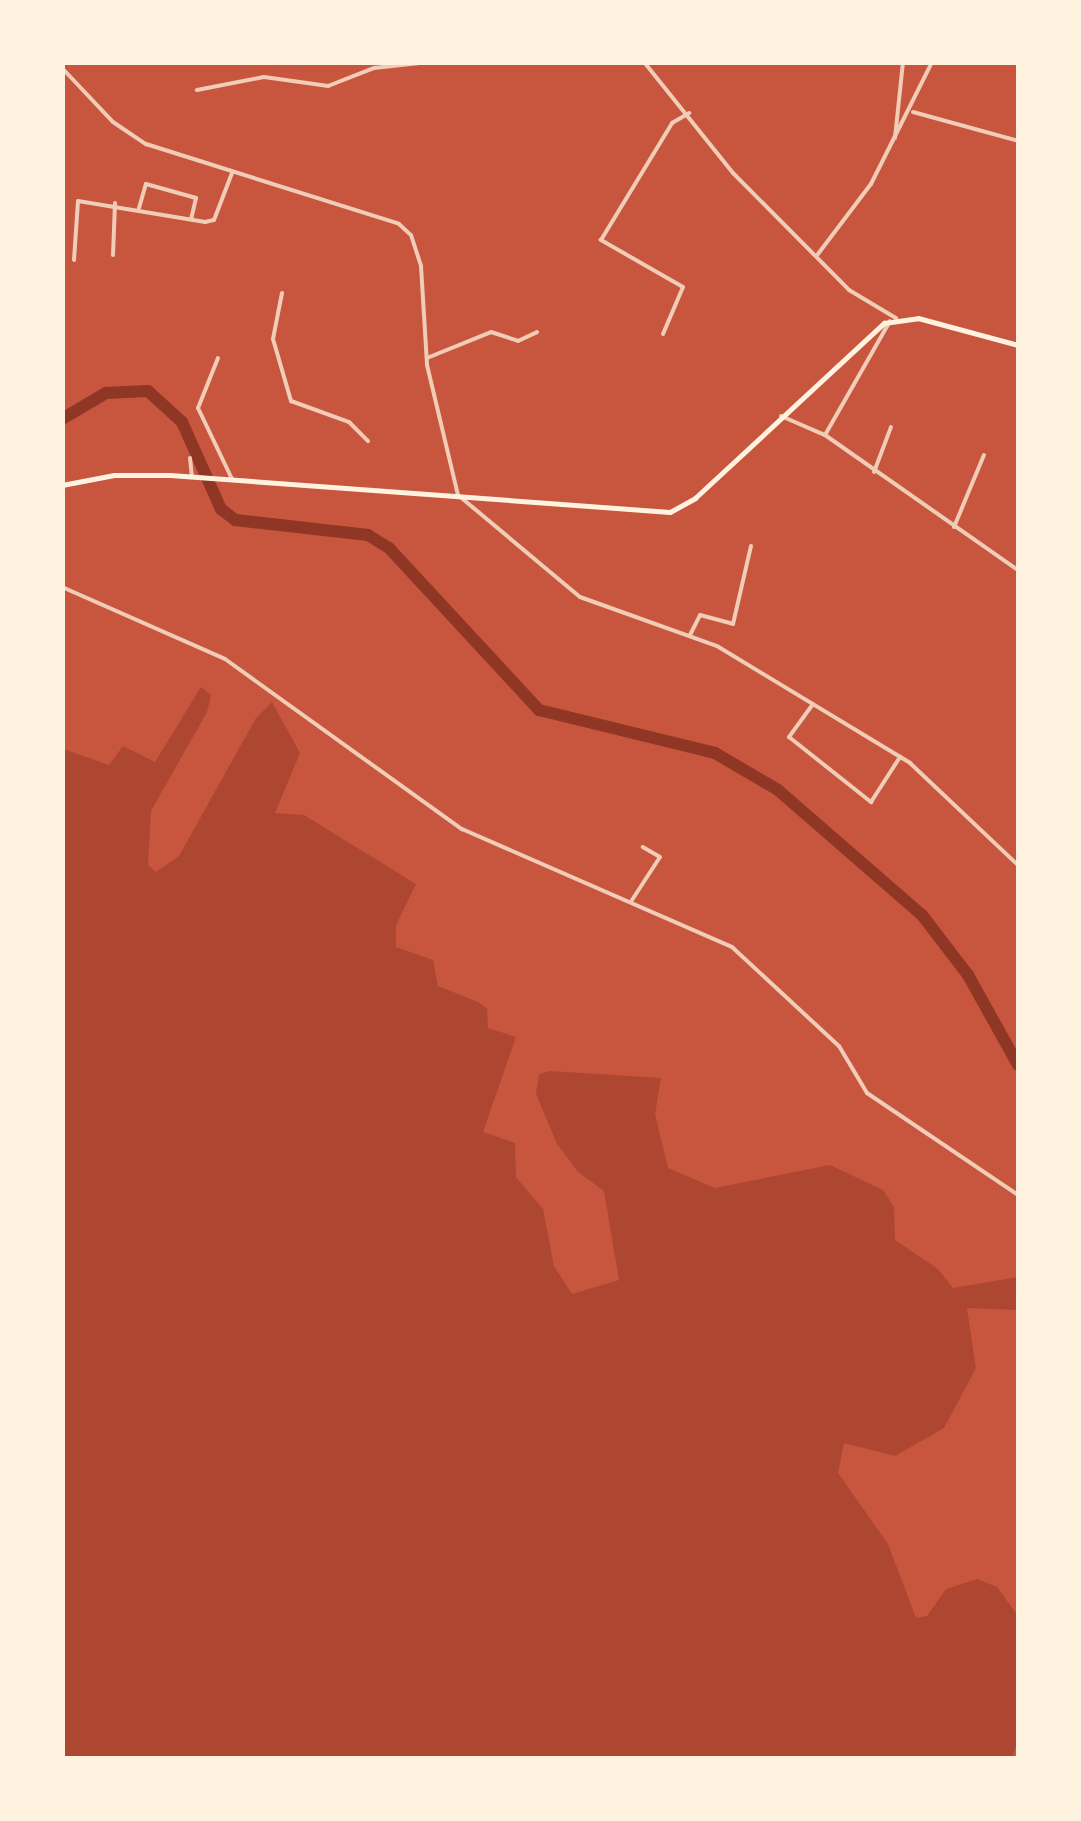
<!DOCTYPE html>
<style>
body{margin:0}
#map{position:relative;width:1081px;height:1821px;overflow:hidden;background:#c8553d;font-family:Jost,sans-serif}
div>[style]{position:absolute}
.green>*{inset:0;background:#ae4732}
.river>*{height:12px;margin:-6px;padding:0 6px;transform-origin:6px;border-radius:6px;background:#8f3625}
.minor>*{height:4px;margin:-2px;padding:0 2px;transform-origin:2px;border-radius:2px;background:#f1ccb7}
.tertiary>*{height:4px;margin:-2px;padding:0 2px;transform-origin:2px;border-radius:2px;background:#f1ccb7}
.primary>*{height:5px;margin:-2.5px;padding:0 2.5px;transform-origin:2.5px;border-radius:2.5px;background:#fff3e0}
span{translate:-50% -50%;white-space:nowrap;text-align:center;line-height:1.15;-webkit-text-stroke:8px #fff3e0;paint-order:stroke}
.frame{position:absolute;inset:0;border:65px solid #fff3e0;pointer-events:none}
</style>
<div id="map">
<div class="green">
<div style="clip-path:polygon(201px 687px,211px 695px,207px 712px,151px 811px,148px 865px,156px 872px,179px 856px,256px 718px,272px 702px,300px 753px,275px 813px,304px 815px,416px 884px,396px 925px,396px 947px,433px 960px,438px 986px,478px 1002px,487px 1008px,488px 1028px,516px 1037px,483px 1132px,515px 1143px,516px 1177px,543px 1209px,554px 1266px,572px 1294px,619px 1280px,604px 1191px,578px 1172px,557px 1144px,536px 1094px,539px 1074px,550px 1071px,661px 1078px,655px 1114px,668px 1168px,715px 1188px,830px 1165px,883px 1190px,894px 1207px,895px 1240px,938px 1269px,953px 1288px,1018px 1277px,1018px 1310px,967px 1308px,976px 1368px,944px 1428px,895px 1456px,844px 1443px,838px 1473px,888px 1544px,916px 1618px,927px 1616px,946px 1589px,977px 1579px,997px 1587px,1018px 1616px,1018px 1741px,1012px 1758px,63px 1758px,63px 749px,109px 765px,123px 746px,155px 762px)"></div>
</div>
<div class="river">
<div style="left:62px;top:419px;width:51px;rotate:-30.6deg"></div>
<div style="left:106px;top:393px;width:42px;rotate:-2.7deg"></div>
<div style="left:148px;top:391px;width:46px;rotate:42.4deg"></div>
<div style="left:182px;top:422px;width:95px;rotate:65.9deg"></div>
<div style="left:221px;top:509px;width:18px;rotate:38deg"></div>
<div style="left:235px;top:520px;width:134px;rotate:6.4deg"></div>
<div style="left:368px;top:535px;width:25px;rotate:32deg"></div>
<div style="left:389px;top:548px;width:221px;rotate:47.2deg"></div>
<div style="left:539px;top:710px;width:181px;rotate:13.7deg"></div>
<div style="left:715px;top:753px;width:73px;rotate:30.4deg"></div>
<div style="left:778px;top:790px;width:191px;rotate:41deg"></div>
<div style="left:922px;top:915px;width:76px;rotate:52.5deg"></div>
<div style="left:968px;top:975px;width:103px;rotate:60.9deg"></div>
</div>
<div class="minor">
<div style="left:644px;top:62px;width:142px;rotate:51.3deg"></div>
<div style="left:733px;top:173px;width:165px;rotate:45.2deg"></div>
<div style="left:849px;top:290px;width:55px;rotate:30.8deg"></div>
<div style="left:197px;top:90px;width:68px;rotate:-11deg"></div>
<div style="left:264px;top:77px;width:65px;rotate:8deg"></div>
<div style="left:328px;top:86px;width:49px;rotate:-21.4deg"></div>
<div style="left:374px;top:68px;width:55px;rotate:-6.2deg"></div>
<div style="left:913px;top:112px;width:109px;rotate:15.4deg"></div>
<div style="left:895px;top:138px;width:76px;rotate:-84deg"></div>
<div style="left:139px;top:208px;width:25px;rotate:-74deg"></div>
<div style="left:146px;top:184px;width:52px;rotate:15.6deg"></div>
<div style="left:196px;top:198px;width:22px;rotate:103deg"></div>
<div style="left:818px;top:254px;width:88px;rotate:-52.9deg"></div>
<div style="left:871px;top:184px;width:136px;rotate:-63.4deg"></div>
<div style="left:113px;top:255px;width:52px;rotate:-87.8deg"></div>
<div style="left:74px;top:260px;width:59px;rotate:-86.1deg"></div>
<div style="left:78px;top:201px;width:129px;rotate:9.4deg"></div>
<div style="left:205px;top:222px;width:9px;rotate:-13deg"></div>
<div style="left:214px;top:220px;width:50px;rotate:-69deg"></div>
<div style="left:282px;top:293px;width:47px;rotate:101.1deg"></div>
<div style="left:273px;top:339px;width:65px;rotate:73.8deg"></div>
<div style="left:291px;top:401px;width:62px;rotate:19.9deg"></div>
<div style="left:349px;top:422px;width:27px;rotate:45deg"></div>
<div style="left:663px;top:334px;width:51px;rotate:-66.9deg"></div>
<div style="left:683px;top:287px;width:95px;rotate:-150.2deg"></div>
<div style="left:601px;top:240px;width:137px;rotate:-58.7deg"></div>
<div style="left:672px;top:123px;width:20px;rotate:-30deg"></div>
<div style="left:218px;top:358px;width:54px;rotate:111.8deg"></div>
<div style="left:198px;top:408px;width:79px;rotate:64.4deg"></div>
<div style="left:427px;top:358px;width:69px;rotate:-22.1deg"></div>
<div style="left:491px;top:332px;width:28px;rotate:18deg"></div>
<div style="left:518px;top:341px;width:21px;rotate:-25deg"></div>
<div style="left:781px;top:416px;width:48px;rotate:23.4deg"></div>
<div style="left:825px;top:435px;width:131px;rotate:-60.3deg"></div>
<div style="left:825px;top:435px;width:236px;rotate:35deg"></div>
<div style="left:190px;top:458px;width:18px;rotate:84deg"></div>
<div style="left:874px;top:472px;width:48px;rotate:-69.3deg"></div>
<div style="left:954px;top:527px;width:78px;rotate:-67.4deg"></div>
<div style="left:62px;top:587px;width:178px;rotate:23.8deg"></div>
<div style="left:225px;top:659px;width:292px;rotate:35.7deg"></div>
<div style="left:462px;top:829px;width:295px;rotate:23.6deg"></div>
<div style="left:732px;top:947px;width:146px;rotate:42.8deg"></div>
<div style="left:839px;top:1046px;width:55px;rotate:59.2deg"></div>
<div style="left:867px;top:1093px;width:182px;rotate:34deg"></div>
<div style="left:690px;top:635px;width:22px;rotate:-63deg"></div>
<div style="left:700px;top:615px;width:34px;rotate:15deg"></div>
<div style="left:733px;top:624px;width:80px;rotate:-77deg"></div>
<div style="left:813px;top:704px;width:41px;rotate:126deg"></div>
<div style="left:789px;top:737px;width:105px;rotate:38.4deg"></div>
<div style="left:871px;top:802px;width:54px;rotate:-57.2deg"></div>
<div style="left:632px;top:900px;width:51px;rotate:-56.9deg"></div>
<div style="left:660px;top:857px;width:20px;rotate:-150deg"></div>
</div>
<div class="tertiary">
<div style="left:62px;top:68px;width:74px;rotate:46.6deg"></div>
<div style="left:113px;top:122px;width:40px;rotate:34deg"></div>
<div style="left:146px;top:144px;width:265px;rotate:17.5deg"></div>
<div style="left:399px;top:224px;width:16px;rotate:43deg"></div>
<div style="left:411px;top:235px;width:33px;rotate:72deg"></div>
<div style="left:421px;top:266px;width:99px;rotate:86.5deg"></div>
<div style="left:427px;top:365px;width:134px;rotate:76.6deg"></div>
<div style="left:458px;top:495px;width:159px;rotate:39.9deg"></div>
<div style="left:580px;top:597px;width:145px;rotate:19.7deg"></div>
<div style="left:717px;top:646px;width:226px;rotate:31.2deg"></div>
<div style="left:910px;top:763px;width:149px;rotate:43.4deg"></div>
</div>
<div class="primary">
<div style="left:62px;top:485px;width:53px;rotate:-10.9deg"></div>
<div style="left:114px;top:475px;width:56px"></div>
<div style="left:170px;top:475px;width:501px;rotate:4.23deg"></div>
<div style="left:670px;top:512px;width:29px;rotate:-29deg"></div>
<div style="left:695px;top:498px;width:258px;rotate:-42.8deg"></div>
<div style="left:884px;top:323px;width:34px;rotate:-8deg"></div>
<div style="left:918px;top:318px;width:104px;rotate:15.1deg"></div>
</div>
<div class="frame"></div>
</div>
